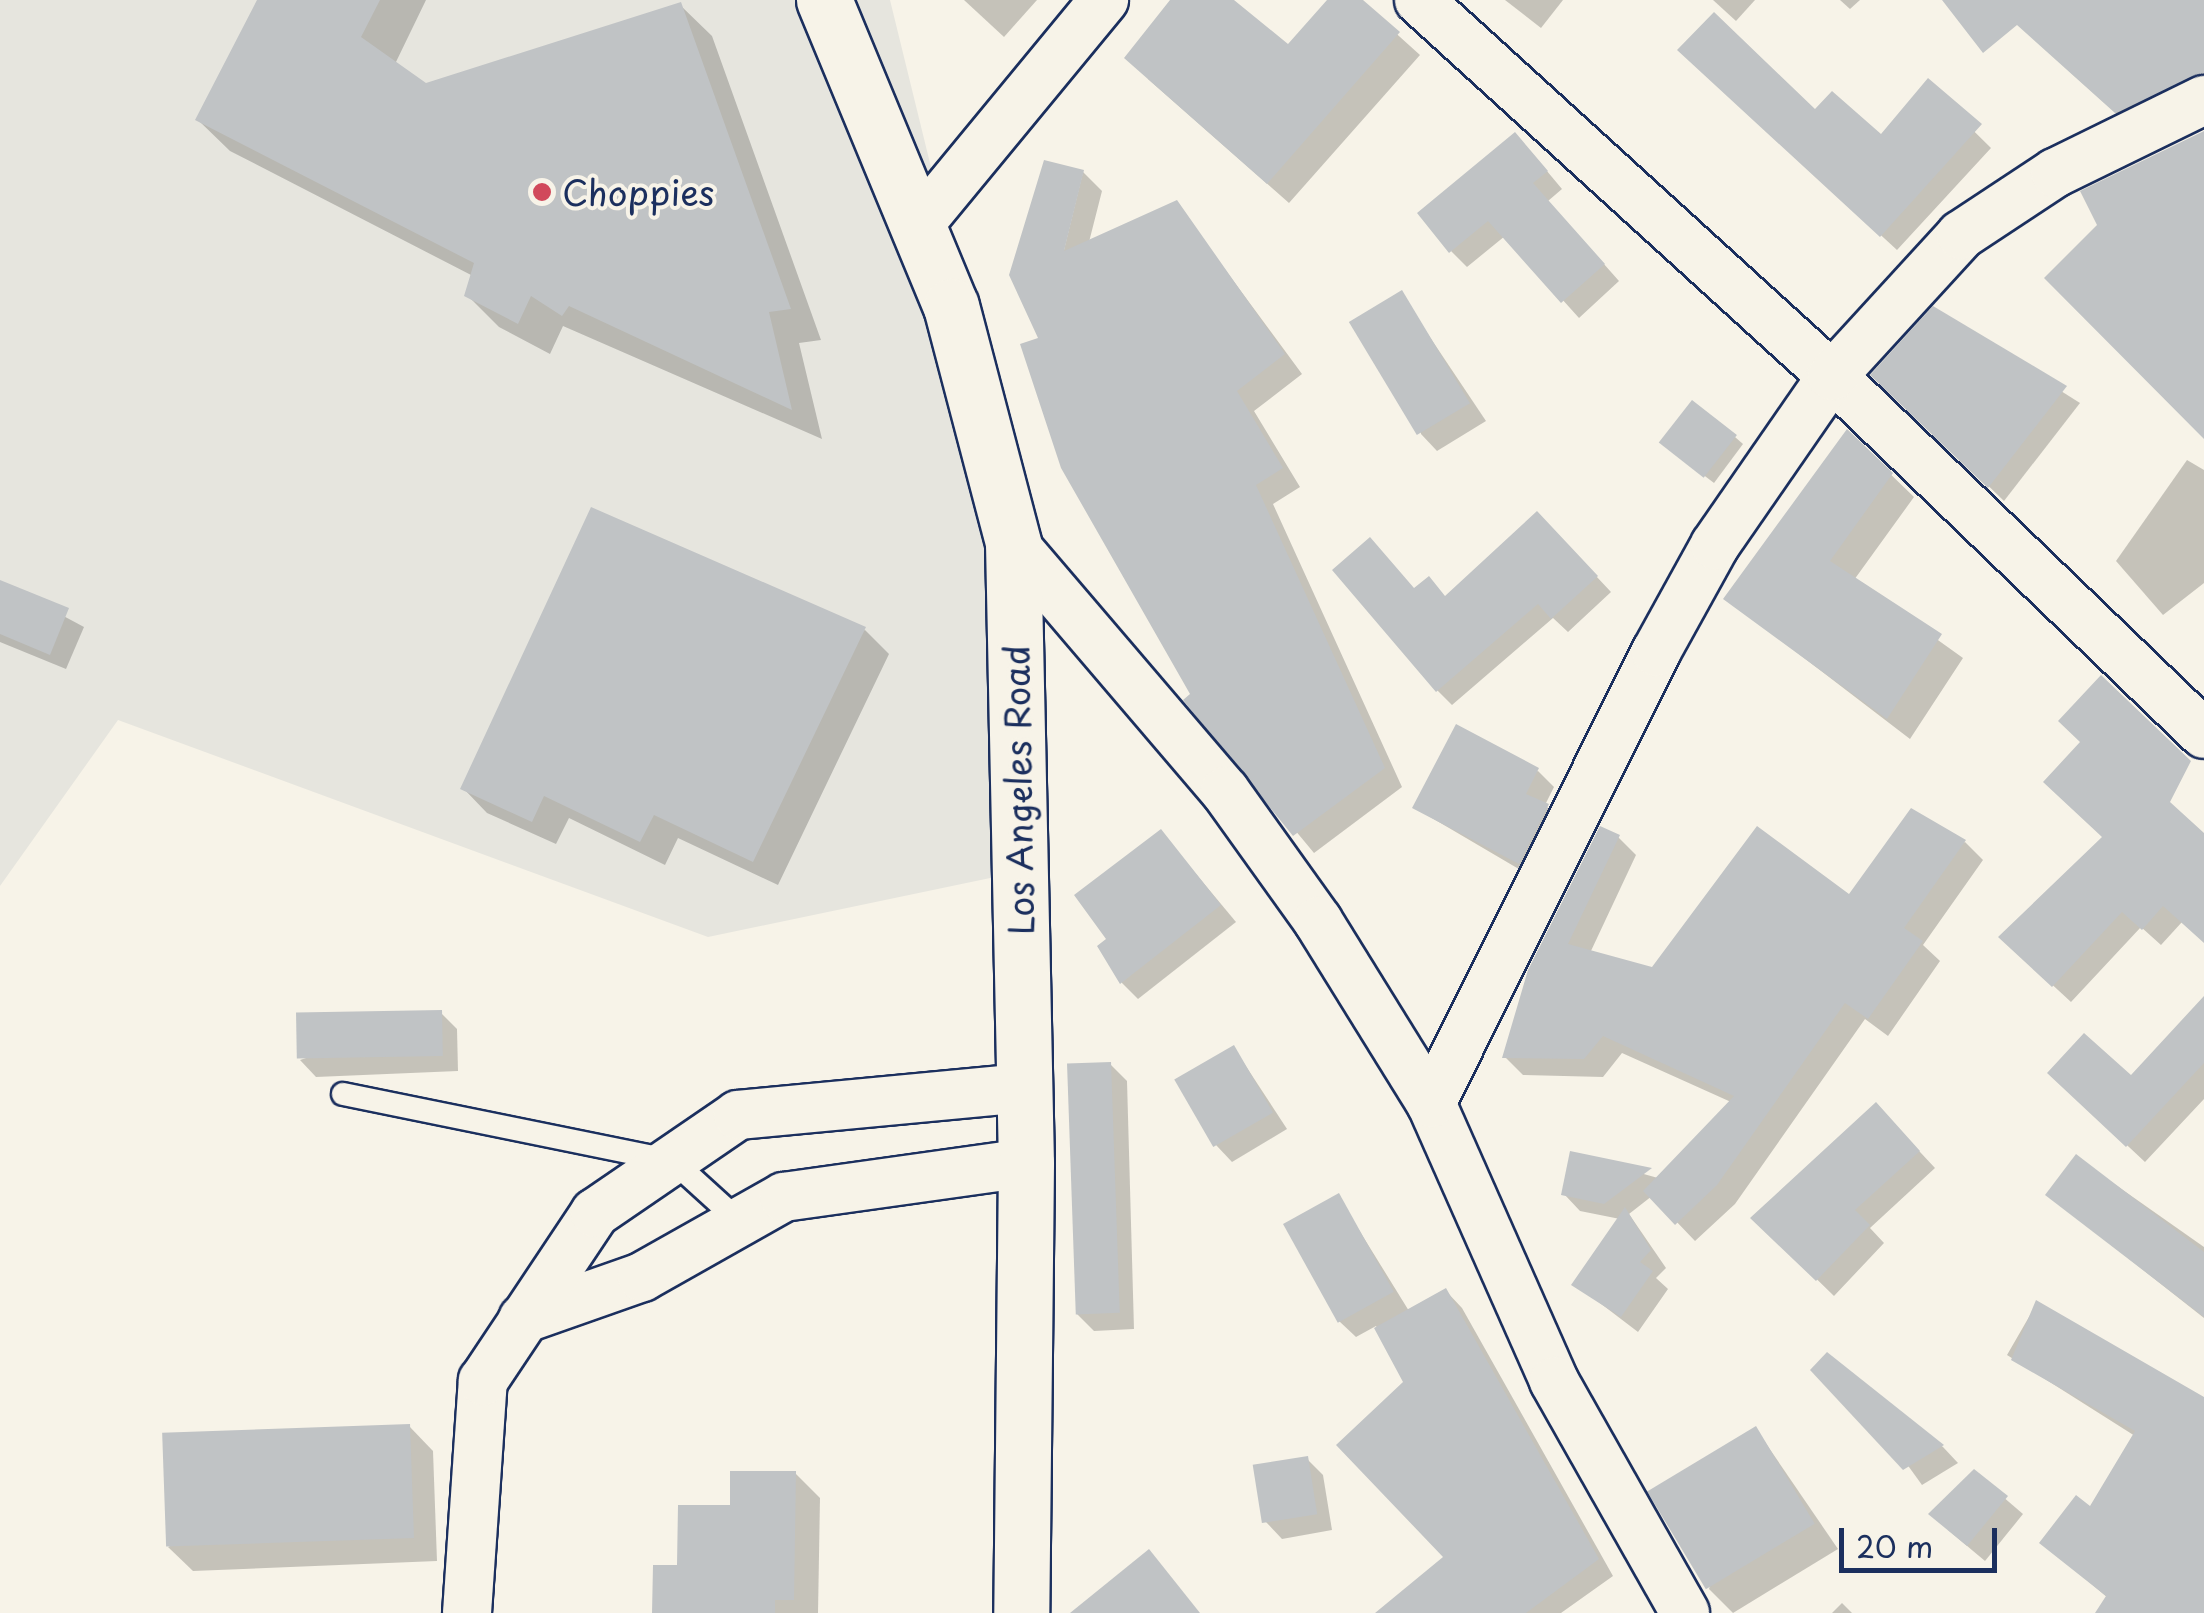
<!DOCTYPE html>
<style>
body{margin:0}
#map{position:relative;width:2204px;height:1613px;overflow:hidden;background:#f7f3e8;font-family:"Playpen Sans",sans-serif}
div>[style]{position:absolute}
.built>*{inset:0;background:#e6e5de}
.shadow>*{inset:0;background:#0003}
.building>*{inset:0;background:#c0c3c5;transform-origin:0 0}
.roads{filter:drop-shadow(2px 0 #1b2f5e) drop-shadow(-2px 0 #1b2f5e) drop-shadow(0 2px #1b2f5e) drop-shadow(0 -2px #1b2f5e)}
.service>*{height:22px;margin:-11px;padding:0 11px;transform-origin:11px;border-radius:11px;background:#f7f3e8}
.minor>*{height:48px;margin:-24px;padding:0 24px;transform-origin:24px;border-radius:24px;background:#f7f3e8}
.secondary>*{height:55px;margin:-27.5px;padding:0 27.5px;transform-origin:27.5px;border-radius:27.5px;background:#f7f3e8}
.dots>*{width:28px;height:28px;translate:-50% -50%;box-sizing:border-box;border:5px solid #f7f3e8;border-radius:50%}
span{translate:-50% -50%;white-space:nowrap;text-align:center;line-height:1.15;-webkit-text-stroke:8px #f7f3e8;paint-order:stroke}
.poi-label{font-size:35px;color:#1b2f5e}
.left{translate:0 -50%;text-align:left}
.street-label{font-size:35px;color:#1b2f5e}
.scale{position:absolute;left:1839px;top:1528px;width:158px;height:45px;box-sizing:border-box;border:5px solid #1b2f5e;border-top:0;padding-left:12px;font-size:30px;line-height:35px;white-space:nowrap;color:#1b2f5e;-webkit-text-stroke:8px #f7f3e8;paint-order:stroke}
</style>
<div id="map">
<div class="built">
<div style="clip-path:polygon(0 0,890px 0,980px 367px,995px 877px,708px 937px,118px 720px,0 886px)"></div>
</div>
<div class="shadow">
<div style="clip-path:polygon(260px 0,426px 0,395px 64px,425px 85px,680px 5px,712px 36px,821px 340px,799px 343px,822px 439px,563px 326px,550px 354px,499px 327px,467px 295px,473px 276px,230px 151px,198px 120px)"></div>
<div style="clip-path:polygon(964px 0,1037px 0,1004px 37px)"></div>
<div style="clip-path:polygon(1173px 0,1230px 0,1289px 47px,1330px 0,1359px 0,1420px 55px,1289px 203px,1148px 79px)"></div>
<div style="clip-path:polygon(1505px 0,1563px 0,1541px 28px)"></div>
<div style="clip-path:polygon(1713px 0,1755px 0,1736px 21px)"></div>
<div style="clip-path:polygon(1840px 0,1860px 0,1850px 9px)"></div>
<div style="clip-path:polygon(2115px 0,2204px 0,2204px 99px,2135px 130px,2069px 71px)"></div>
<div style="clip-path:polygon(1696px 65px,1881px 137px,1926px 84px,1991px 148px,1897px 250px)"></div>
<div style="clip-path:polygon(1531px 152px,1562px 189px,1548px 201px,1619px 281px,1579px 318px,1505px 236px,1467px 267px,1451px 251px)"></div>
<div style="clip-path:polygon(1083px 172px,1102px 191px,1089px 242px,1176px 203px,1302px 374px,1254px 411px,1300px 487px,1273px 504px,1402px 787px,1314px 853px,1187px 700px,1193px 695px,1042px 340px)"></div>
<div style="clip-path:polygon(1401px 294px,1486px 421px,1437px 451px,1421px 434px)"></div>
<div style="clip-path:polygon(1933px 310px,2080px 403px,2004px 501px,1874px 375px)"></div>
<div style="clip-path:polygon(1847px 432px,1914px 497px,1854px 580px,1963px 658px,1910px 739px,1727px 599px)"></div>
<div style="clip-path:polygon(1735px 437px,1743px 444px,1714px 483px,1672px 451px)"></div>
<div style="clip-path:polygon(2187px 460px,2204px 470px,2204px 583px,2163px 615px,2116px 561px)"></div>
<div style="clip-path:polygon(1552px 529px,1611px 592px,1568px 632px,1553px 618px,1452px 705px,1437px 690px,1415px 590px,1447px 598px)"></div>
<div style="clip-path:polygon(0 582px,84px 627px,66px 669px,0 642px)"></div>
<div style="clip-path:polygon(865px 630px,889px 654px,778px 885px,678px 838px,665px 865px,569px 818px,556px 844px,487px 813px,463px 788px)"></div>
<div style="clip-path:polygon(1538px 771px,1554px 787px,1545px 805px,1564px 823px,1536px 879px,1415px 808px)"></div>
<div style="clip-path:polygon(1161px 832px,1236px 922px,1138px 999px,1122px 983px,1110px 939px)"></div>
<div style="clip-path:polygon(2204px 836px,2204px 940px,2182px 922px,2161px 945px,2141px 927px,2071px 1002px,2019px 954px)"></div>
<div style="clip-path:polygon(1618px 837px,1636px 855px,1590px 953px,1653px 970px,1849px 898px,1965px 842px,1983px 860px,1923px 945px,1940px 961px,1888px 1036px,1865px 1019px,1735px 1204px,1695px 1241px,1652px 1196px,1629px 1214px,1666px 1268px,1656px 1278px,1668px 1289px,1638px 1332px,1575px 1284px,1620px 1219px,1580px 1211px,1564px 1194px,1572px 1154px,1658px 1178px,1731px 1102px,1622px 1053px,1603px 1077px,1523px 1075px,1505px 1057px)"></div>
<div style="clip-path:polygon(2204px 1000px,2204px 1099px,2145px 1162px,2068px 1090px,2131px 1079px)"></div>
<div style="clip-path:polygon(441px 1013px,457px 1029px,458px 1071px,316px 1077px,300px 1060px)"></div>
<div style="clip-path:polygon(1234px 1048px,1287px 1129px,1232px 1162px,1216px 1145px)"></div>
<div style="clip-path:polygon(1110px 1064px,1127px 1081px,1134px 1329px,1094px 1331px,1077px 1314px)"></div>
<div style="clip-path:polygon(1892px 1122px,1935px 1168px,1870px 1228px,1884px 1243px,1834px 1296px,1754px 1218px)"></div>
<div style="clip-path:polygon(2076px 1157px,2204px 1247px,2204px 1318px,2048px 1195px)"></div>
<div style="clip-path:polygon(1338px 1196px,1409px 1311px,1446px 1291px,1462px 1308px,1613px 1576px,1561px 1613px,1379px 1613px,1447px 1557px,1406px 1382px,1376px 1326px,1356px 1337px,1339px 1321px,1286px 1225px)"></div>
<div style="clip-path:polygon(2037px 1303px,2204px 1408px,2204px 1613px,2098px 1613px,2108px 1598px,2042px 1542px,2090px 1510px,2135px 1436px,2007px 1355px)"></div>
<div style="clip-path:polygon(1828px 1355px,1943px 1447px,1958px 1463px,1922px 1485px)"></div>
<div style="clip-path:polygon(409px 1426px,433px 1451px,437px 1561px,193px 1571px,168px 1547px)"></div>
<div style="clip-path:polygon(1756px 1429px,1838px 1549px,1733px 1613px,1709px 1589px)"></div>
<div style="clip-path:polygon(1307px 1459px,1323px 1475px,1332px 1530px,1282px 1539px,1266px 1522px)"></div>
<div style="clip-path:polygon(1974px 1472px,2023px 1514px,1985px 1561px,1948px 1530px)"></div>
<div style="clip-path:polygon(795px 1473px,820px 1498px,818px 1613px,655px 1613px,733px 1508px)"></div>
<div style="clip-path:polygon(1842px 1603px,1852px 1613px,1832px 1613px)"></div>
</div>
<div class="building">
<div style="clip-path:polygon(257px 0,380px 0,361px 37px,426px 83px,681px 2px,791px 309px,769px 312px,792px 410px,569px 306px,562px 316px,531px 296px,518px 324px,464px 296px,474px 263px,195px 120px)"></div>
<div style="clip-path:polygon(1170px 0,1234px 0,1288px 44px,1327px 0,1363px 0,1400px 32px,1267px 184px,1124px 58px)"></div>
<div style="clip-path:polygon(1942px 0,2204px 0,2204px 73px,2115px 113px,2017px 25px,1983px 53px)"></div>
<div style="clip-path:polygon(1714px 12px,1815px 109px,1832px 91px,1881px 134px,1928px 78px,1982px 124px,1880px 237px,1677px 50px)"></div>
<div style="clip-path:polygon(2204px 131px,2204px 439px,2044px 278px,2097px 225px,2080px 191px)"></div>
<div style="clip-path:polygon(1515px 132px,1548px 171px,1533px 183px,1605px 264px,1561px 303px,1488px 221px,1449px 253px,1417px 213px)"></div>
<div style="clip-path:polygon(1044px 160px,1084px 170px,1064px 251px,1177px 200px,1285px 354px,1237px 391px,1283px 468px,1256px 485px,1385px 768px,1293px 836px,1183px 700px,1190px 694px,1061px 468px,1020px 344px,1038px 338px,1009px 275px)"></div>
<div style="left:1402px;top:290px;width:132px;height:62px;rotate:59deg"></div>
<div style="clip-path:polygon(1933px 306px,2067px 386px,1988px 488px,1870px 375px)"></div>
<div style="left:1692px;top:400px;width:57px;height:54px;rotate:38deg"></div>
<div style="clip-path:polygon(1847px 429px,1893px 473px,1830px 561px,1942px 634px,1887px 719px,1723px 599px)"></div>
<div style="clip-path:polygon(591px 507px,866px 627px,753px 862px,654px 815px,640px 842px,544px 796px,532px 822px,460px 789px)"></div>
<div style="clip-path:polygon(1537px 511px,1598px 576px,1551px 619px,1538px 604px,1436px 692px,1332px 570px,1370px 537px,1414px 588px,1429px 576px,1445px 596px)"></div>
<div style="clip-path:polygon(0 580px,69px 608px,50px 655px,0 634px)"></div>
<div style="clip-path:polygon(2101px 675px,2191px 761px,2170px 802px,2204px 833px,2204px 943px,2163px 906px,2142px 930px,2122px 912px,2052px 987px,1998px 937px,2102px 837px,2043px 782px,2080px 742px,2058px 721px)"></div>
<div style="clip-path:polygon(1456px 724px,1539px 768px,1526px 794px,1549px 804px,1519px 864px,1412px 808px)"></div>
<div style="clip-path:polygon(1911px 808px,1966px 840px,1904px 928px,1923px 941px,1868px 1019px,1845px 1003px,1717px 1185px,1675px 1225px,1643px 1191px,1734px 1096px,1603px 1036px,1584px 1059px,1502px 1058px,1528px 970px,1600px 826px,1620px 835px,1568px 944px,1652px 967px,1757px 826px,1849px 894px)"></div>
<div style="clip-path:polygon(1161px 829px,1221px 905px,1120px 984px,1097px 946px,1106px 939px,1074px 895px)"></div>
<div style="clip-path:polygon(2204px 996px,2204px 1063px,2126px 1147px,2047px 1073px,2084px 1033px,2131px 1075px)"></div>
<div style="left:442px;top:1010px;width:46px;height:146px;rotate:89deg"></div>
<div style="left:1234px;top:1045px;width:78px;height:69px;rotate:60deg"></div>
<div style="left:1111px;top:1062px;width:251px;height:44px;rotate:88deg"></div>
<div style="clip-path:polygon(1876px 1102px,1920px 1151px,1855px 1210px,1870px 1225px,1816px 1281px,1750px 1218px)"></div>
<div style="clip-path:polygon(1570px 1151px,1652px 1168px,1604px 1204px,1561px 1195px)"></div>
<div style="clip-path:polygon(2076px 1154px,2204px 1252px,2204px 1317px,2045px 1195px)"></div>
<div style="left:1339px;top:1193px;width:113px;height:64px;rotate:61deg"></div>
<div style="clip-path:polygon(1625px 1207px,1651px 1250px,1640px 1262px,1653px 1271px,1621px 1317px,1571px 1285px)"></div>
<div style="clip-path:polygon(1446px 1288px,1599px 1559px,1526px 1613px,1375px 1613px,1443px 1557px,1336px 1445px,1403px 1382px,1374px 1328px)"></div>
<div style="clip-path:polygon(2036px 1300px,2204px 1397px,2204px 1613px,2095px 1613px,2106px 1596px,2039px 1543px,2076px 1495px,2090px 1506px,2135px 1431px,2011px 1360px)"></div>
<div style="clip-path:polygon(1827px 1352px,1944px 1445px,1903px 1470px,1810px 1370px)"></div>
<div style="left:410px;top:1424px;width:114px;height:248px;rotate:88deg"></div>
<div style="left:1756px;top:1426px;width:114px;height:127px;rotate:59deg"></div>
<div style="left:1308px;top:1456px;width:59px;height:56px;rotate:81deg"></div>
<div style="clip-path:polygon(1974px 1469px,2008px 1496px,1967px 1546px,1928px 1514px)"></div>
<div style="clip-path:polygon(730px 1471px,796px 1471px,794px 1600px,775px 1600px,775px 1613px,652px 1613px,653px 1565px,677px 1565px,678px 1505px,730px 1505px)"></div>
<div style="clip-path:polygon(1149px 1549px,1200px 1613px,1070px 1613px)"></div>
</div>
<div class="roads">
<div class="service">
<div style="left:343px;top:1094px;width:337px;rotate:11.5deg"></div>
<div style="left:673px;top:1161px;width:91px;rotate:42.3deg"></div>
</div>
<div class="minor">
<div style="left:1419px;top:0;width:559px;rotate:42.32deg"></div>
<div style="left:1832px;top:376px;width:516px;rotate:43.9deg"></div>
<div style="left:921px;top:222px;width:288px;rotate:-50.5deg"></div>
<div style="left:1013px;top:543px;width:326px;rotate:49.5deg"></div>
<div style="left:1225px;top:791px;width:160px;rotate:54.4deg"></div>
<div style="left:1318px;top:921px;width:214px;rotate:58.2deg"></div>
<div style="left:1431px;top:1103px;width:304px;rotate:66.1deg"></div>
<div style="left:1554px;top:1381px;width:266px;rotate:60.5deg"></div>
<div style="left:1431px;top:1103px;width:504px;rotate:-63.49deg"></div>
<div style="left:1656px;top:652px;width:122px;rotate:-61.1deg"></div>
<div style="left:1715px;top:545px;width:206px;rotate:-55.3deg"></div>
<div style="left:1832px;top:376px;width:191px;rotate:-47.5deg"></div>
<div style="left:1961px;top:235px;width:113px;rotate:-33.4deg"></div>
<div style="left:2055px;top:173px;width:166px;rotate:-26.1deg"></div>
<div style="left:523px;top:1319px;width:126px;rotate:-19.4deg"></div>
<div style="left:642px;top:1277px;width:163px;rotate:-29.4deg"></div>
<div style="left:784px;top:1197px;width:244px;rotate:-8deg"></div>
<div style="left:467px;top:1613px;width:233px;rotate:-86.1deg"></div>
<div style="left:483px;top:1381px;width:202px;rotate:-56.3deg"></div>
<div style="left:595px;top:1213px;width:173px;rotate:-34.4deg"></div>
<div style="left:738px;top:1115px;width:287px;rotate:-5.4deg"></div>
</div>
<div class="secondary">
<div style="left:824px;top:0;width:331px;rotate:67.5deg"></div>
<div style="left:951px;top:306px;width:245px;rotate:75.3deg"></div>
<div style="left:1013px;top:543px;width:620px;rotate:88.8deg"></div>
<div style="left:1026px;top:1163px;width:450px;rotate:90.6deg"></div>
</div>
</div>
<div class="dots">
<div style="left:542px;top:192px;background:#d1495b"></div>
</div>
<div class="poi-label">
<span class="left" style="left:562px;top:192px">Choppies</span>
</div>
<div class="street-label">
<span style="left:1018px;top:790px;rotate:-91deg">Los Angeles Road</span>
</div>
<div class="scale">20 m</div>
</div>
